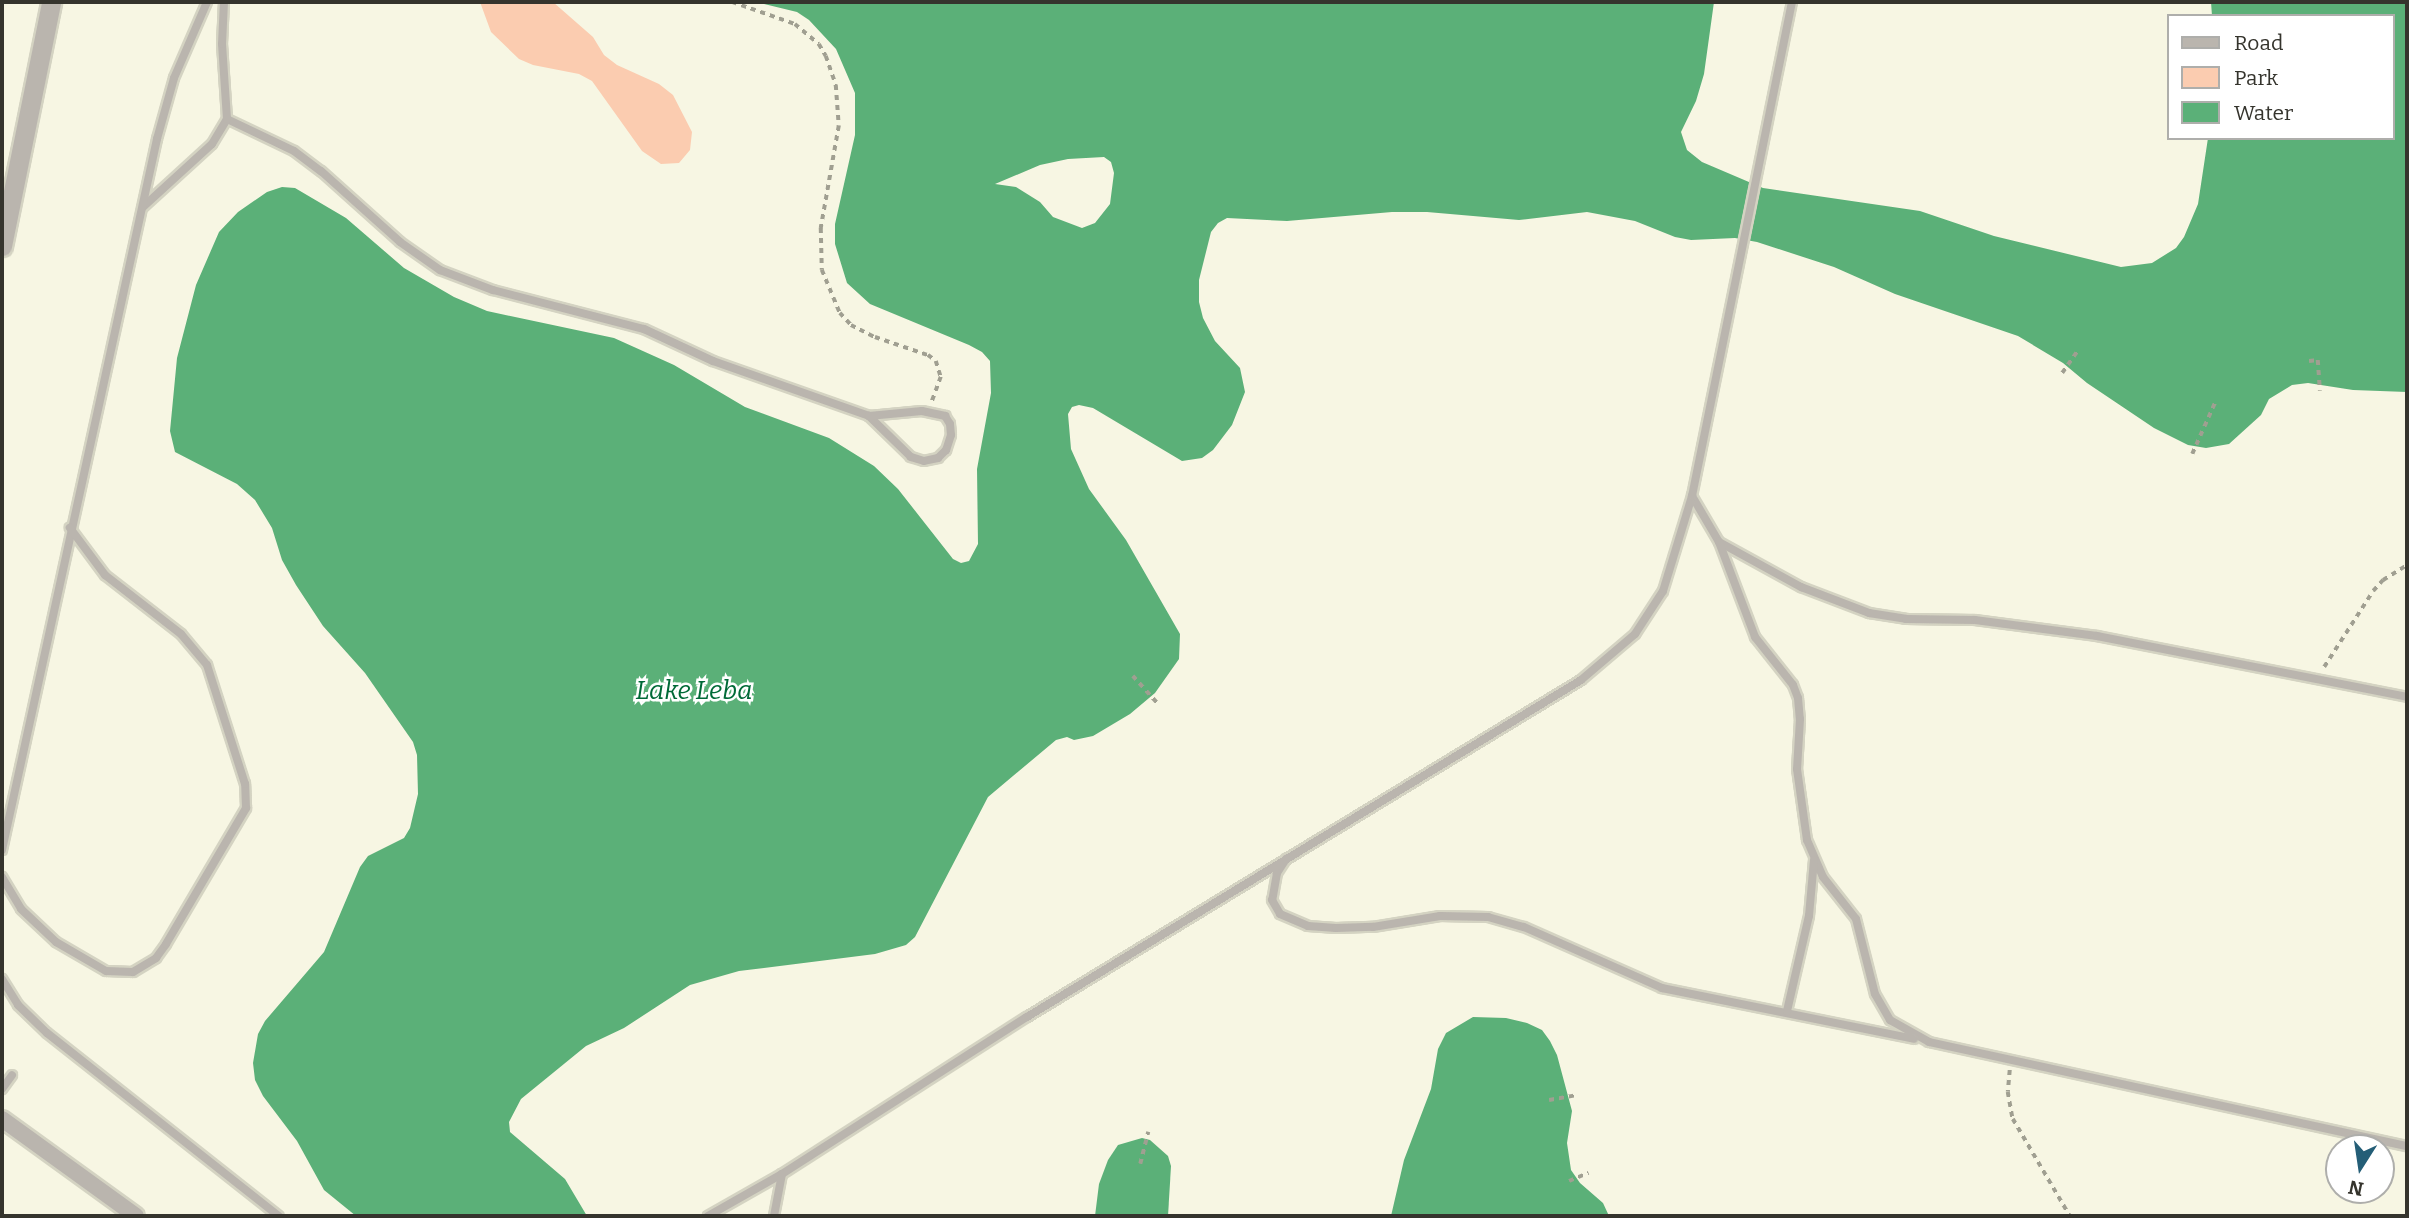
<!DOCTYPE html>
<style>
body{margin:0}
#map{position:relative;width:2409px;height:1218px;overflow:hidden;background:#f7f6e3;font-family:Bitter,serif}
div>[style]{position:absolute}
.green>*{inset:0;background:#fbccb0}
.water>*{inset:0;background:#5bb078}
.path>*{height:3.5px;margin-top:-1.75px;transform-origin:0;background:repeating-linear-gradient(90deg,#a09f91 0 5px,transparent 0 10px)}
.roads{filter:drop-shadow(2px 0 #d4d3c2) drop-shadow(-2px 0 #d4d3c2) drop-shadow(0 2px #d4d3c2) drop-shadow(0 -2px #d4d3c2)}
.service>*{height:8px;margin:-4px;padding:0 4px;transform-origin:4px;border-radius:4px;background:#bab5ae}
.minor>*{height:16px;margin:-8px;padding:0 8px;transform-origin:8px;border-radius:8px;background:#bab5ae}
.tertiary>*{height:19px;margin:-9.5px;padding:0 9.5px;transform-origin:9.5px;border-radius:9.5px;background:#bab5ae}
span{translate:-50% -50%;white-space:nowrap;text-align:center;line-height:1.15;-webkit-text-stroke:5px #fff;paint-order:stroke}
.water-label{font-size:26px;color:#006a37;font-style:italic}
.frame{position:absolute;inset:0;border:4px solid #35342d;pointer-events:none}
.legend{position:absolute;left:2167px;top:14px;width:228px;height:126px;box-sizing:border-box;background:#fff;border:2px solid #aeaeab;margin:0;padding:9px 12px;list-style:none;font-size:21px;color:#35342d}
.legend li{display:flex;align-items:center;gap:14px;height:35px}
.legend b{width:35px;border:2px solid #aeaeab}
.north{position:absolute;left:2325px;top:1134px;width:70px;height:70px;box-sizing:border-box;background:#fff;border:2px solid #aeaeab;border-radius:50%;rotate:192deg;font-size:19px;font-weight:700;line-height:28px;text-align:center;color:#35342d}
.north::after{content:'';display:block;margin:auto;width:24px;height:32px;background:#245e77;clip-path:polygon(50% 0,100% 100%,50% 72%,0 100%)}
</style>
<div id="map">
<div class="green">
<div style="clip-path:polygon(480px 2px,553px 2px,593px 37px,604px 55px,617px 65px,659px 84px,673px 95px,692px 132px,690px 150px,679px 163px,661px 164px,642px 151px,592px 81px,579px 74px,533px 65px,519px 59px,491px 32px)"></div>
</div>
<div class="water">
<div style="clip-path:polygon(evenodd,756px 2px,1714px 2px,1704px 74px,1696px 101px,1681px 132px,1687px 150px,1702px 162px,1763px 188px,1920px 211px,1994px 236px,2121px 267px,2152px 263px,2176px 248px,2184px 237px,2198px 204px,2208px 138px,2393px 138px,2393px 16px,2212px 16px,2211px 2px,2407px 2px,2407px 392px,2353px 390px,2308px 383px,2292px 385px,2269px 399px,2261px 415px,2229px 444px,2206px 448px,2188px 445px,2154px 428px,2087px 383px,2063px 363px,2018px 336px,1895px 294px,1834px 267px,1757px 242px,1735px 238px,1691px 240px,1675px 237px,1635px 221px,1587px 212px,1519px 220px,1427px 212px,1392px 212px,1287px 221px,1227px 218px,1218px 223px,1211px 232px,1199px 280px,1199px 302px,1203px 318px,1215px 341px,1240px 368px,1245px 392px,1232px 425px,1213px 450px,1202px 458px,1182px 461px,1093px 408px,1079px 405px,1072px 407px,1068px 414px,1071px 449px,1089px 489px,1126px 540px,1180px 634px,1179px 659px,1155px 693px,1130px 714px,1093px 736px,1074px 740px,1067px 737px,1056px 740px,988px 797px,915px 937px,906px 945px,875px 954px,739px 971px,690px 985px,624px 1028px,586px 1046px,521px 1099px,509px 1122px,510px 1132px,565px 1179px,587px 1216px,356px 1216px,324px 1190px,297px 1141px,263px 1096px,255px 1080px,253px 1063px,258px 1034px,265px 1021px,324px 952px,360px 867px,368px 856px,404px 838px,410px 828px,418px 794px,417px 755px,413px 742px,365px 673px,323px 626px,296px 585px,282px 560px,272px 528px,255px 500px,237px 484px,175px 452px,170px 431px,177px 358px,196px 285px,219px 232px,238px 212px,267px 192px,282px 187px,295px 188px,346px 218px,404px 268px,454px 297px,487px 311px,614px 338px,674px 365px,745px 407px,829px 438px,874px 466px,898px 489px,953px 559px,961px 563px,969px 561px,978px 544px,977px 469px,991px 393px,990px 361px,982px 352px,969px 345px,870px 304px,847px 283px,835px 244px,835px 224px,855px 135px,855px 93px,836px 49px,809px 20px,797px 12px,756px 2px,1104px 157px,1111px 162px,1114px 173px,1110px 204px,1095px 223px,1082px 228px,1053px 217px,1040px 202px,1016px 187px,995px 184px,1040px 165px,1068px 159px,1104px 157px)"></div>
<div style="clip-path:polygon(1473px 1017px,1506px 1018px,1527px 1023px,1542px 1030px,1550px 1041px,1557px 1055px,1572px 1111px,1567px 1143px,1571px 1170px,1580px 1183px,1603px 1203px,1609px 1216px,1391px 1216px,1404px 1160px,1431px 1089px,1438px 1049px,1446px 1033px)"></div>
<div style="clip-path:polygon(1142px 1138px,1150px 1140px,1168px 1156px,1171px 1166px,1168px 1216px,1095px 1216px,1099px 1184px,1108px 1160px,1118px 1145px)"></div>
</div>
<div class="path">
<div style="left:732px;top:2px;width:67px;rotate:19.2deg"></div>
<div style="left:795px;top:24px;width:31px;rotate:40deg"></div>
<div style="left:819px;top:44px;width:14px;rotate:60deg"></div>
<div style="left:826px;top:56px;width:31px;rotate:71deg"></div>
<div style="left:836px;top:85px;width:41px;rotate:85.8deg"></div>
<div style="left:839px;top:126px;width:104px;rotate:100deg"></div>
<div style="left:821px;top:228px;width:42px;rotate:88.6deg"></div>
<div style="left:822px;top:270px;width:47px;rotate:67.3deg"></div>
<div style="left:840px;top:313px;width:16px;rotate:47deg"></div>
<div style="left:851px;top:325px;width:27px;rotate:27deg"></div>
<div style="left:875px;top:337px;width:56px;rotate:18.8deg"></div>
<div style="left:928px;top:355px;width:10px;rotate:37deg"></div>
<div style="left:936px;top:361px;width:17px;rotate:73deg"></div>
<div style="left:941px;top:377px;width:27px;rotate:110deg"></div>
<div style="left:2309px;top:361px;width:9px;rotate:-6deg"></div>
<div style="left:2318px;top:360px;width:31px;rotate:86deg"></div>
<div style="left:2062px;top:373px;width:29px;rotate:-55deg"></div>
<div style="left:2192px;top:454px;width:59px;rotate:-66deg"></div>
<div style="left:2324px;top:667px;width:90px;rotate:-57.2deg"></div>
<div style="left:2373px;top:591px;width:15px;rotate:-48deg"></div>
<div style="left:2383px;top:580px;width:28px;rotate:-32deg"></div>
<div style="left:1133px;top:676px;width:36px;rotate:48deg"></div>
<div style="left:2010px;top:1070px;width:22px;rotate:95deg"></div>
<div style="left:2008px;top:1092px;width:27px;rotate:80deg"></div>
<div style="left:2013px;top:1119px;width:113px;rotate:59.6deg"></div>
<div style="left:1549px;top:1100px;width:28px;rotate:-10deg"></div>
<div style="left:1140px;top:1164px;width:33px;rotate:-76deg"></div>
<div style="left:1569px;top:1181px;width:21px;rotate:-23deg"></div>
</div>
<div class="roads">
<div class="service">
<div style="left:227px;top:119px;width:74px;rotate:25.5deg"></div>
<div style="left:294px;top:151px;width:34px;rotate:37deg"></div>
<div style="left:321px;top:171px;width:106px;rotate:41.9deg"></div>
<div style="left:400px;top:242px;width:49px;rotate:35deg"></div>
<div style="left:440px;top:270px;width:57px;rotate:20.7deg"></div>
<div style="left:493px;top:290px;width:156px;rotate:14.5deg"></div>
<div style="left:644px;top:329px;width:76px;rotate:24.9deg"></div>
<div style="left:713px;top:361px;width:165px;rotate:19.4deg"></div>
<div style="left:143px;top:207px;width:93px;rotate:-42.4deg"></div>
<div style="left:212px;top:144px;width:29px;rotate:-59deg"></div>
<div style="left:227px;top:119px;width:75px;rotate:-93.8deg"></div>
<div style="left:222px;top:44px;width:42px;rotate:-87.3deg"></div>
<div style="left:922px;top:411px;width:24px;rotate:12deg"></div>
<div style="left:945px;top:416px;width:9px;rotate:58deg"></div>
<div style="left:950px;top:424px;width:11px;rotate:85deg"></div>
<div style="left:951px;top:435px;width:16px;rotate:108deg"></div>
<div style="left:946px;top:450px;width:11px;rotate:135deg"></div>
<div style="left:938px;top:458px;width:14px;rotate:168deg"></div>
<div style="left:924px;top:461px;width:14px;rotate:-163deg"></div>
<div style="left:911px;top:457px;width:59px;rotate:-135.7deg"></div>
<div style="left:869px;top:416px;width:53px;rotate:-5.4deg"></div>
<div style="left:1692px;top:496px;width:53px;rotate:59.6deg"></div>
<div style="left:1719px;top:542px;width:94px;rotate:28.8deg"></div>
<div style="left:1801px;top:587px;width:73px;rotate:20.9deg"></div>
<div style="left:1869px;top:613px;width:37px;rotate:9deg"></div>
<div style="left:1906px;top:619px;width:69px;rotate:0.8deg"></div>
<div style="left:1975px;top:620px;width:123px;rotate:7.5deg"></div>
<div style="left:2097px;top:636px;width:316px;rotate:11.1deg"></div>
<div style="left:1719px;top:542px;width:102px;rotate:69.2deg"></div>
<div style="left:1755px;top:637px;width:61px;rotate:51.6deg"></div>
<div style="left:1793px;top:685px;width:14px;rotate:69deg"></div>
<div style="left:1798px;top:698px;width:21px;rotate:85deg"></div>
<div style="left:1800px;top:719px;width:50px;rotate:93.4deg"></div>
<div style="left:1797px;top:769px;width:72px;rotate:82deg"></div>
<div style="left:1807px;top:840px;width:40px;rotate:66.6deg"></div>
<div style="left:1823px;top:877px;width:53px;rotate:51.8deg"></div>
<div style="left:1856px;top:919px;width:77px;rotate:75.8deg"></div>
<div style="left:1875px;top:994px;width:30px;rotate:60deg"></div>
<div style="left:1890px;top:1020px;width:45px;rotate:29.4deg"></div>
<div style="left:1929px;top:1042px;width:489px;rotate:12.3deg"></div>
<div style="left:2px;top:850px;width:728px;rotate:-77.7deg"></div>
<div style="left:157px;top:139px;width:63px;rotate:-74.4deg"></div>
<div style="left:174px;top:78px;width:83px;rotate:-66.5deg"></div>
<div style="left:1286px;top:859px;width:17px;rotate:123deg"></div>
<div style="left:1277px;top:873px;width:27px;rotate:100deg"></div>
<div style="left:1272px;top:900px;width:16px;rotate:60deg"></div>
<div style="left:1280px;top:914px;width:30px;rotate:23deg"></div>
<div style="left:1308px;top:926px;width:28px;rotate:4deg"></div>
<div style="left:1336px;top:928px;width:37px;rotate:-2deg"></div>
<div style="left:1373px;top:927px;width:68px;rotate:-9.3deg"></div>
<div style="left:1440px;top:916px;width:48px;rotate:1.2deg"></div>
<div style="left:1488px;top:917px;width:37px;rotate:16deg"></div>
<div style="left:1524px;top:927px;width:151px;rotate:23.8deg"></div>
<div style="left:1662px;top:988px;width:257px;rotate:11.4deg"></div>
<div style="left:2px;top:877px;width:37px;rotate:59deg"></div>
<div style="left:21px;top:909px;width:48px;rotate:43.3deg"></div>
<div style="left:56px;top:942px;width:58px;rotate:30.1deg"></div>
<div style="left:106px;top:971px;width:27px;rotate:2deg"></div>
<div style="left:133px;top:972px;width:27px;rotate:-31deg"></div>
<div style="left:156px;top:958px;width:17px;rotate:-54deg"></div>
<div style="left:166px;top:944px;width:158px;rotate:-59.5deg"></div>
<div style="left:246px;top:808px;width:24px;rotate:-92deg"></div>
<div style="left:245px;top:784px;width:125px;rotate:-107.7deg"></div>
<div style="left:207px;top:665px;width:40px;rotate:-130deg"></div>
<div style="left:181px;top:634px;width:96px;rotate:-142.2deg"></div>
<div style="left:105px;top:575px;width:59px;rotate:-126.7deg"></div>
<div style="left:2px;top:979px;width:31px;rotate:58deg"></div>
<div style="left:18px;top:1005px;width:40px;rotate:44deg"></div>
<div style="left:47px;top:1033px;width:295px;rotate:38.3deg"></div>
<div style="left:1787px;top:1011px;width:98px;rotate:-77deg"></div>
<div style="left:1809px;top:916px;width:56px;rotate:-84.9deg"></div>
<div style="left:2px;top:1089px;width:17px;rotate:-54deg"></div>
<div style="left:782px;top:1174px;width:291px;rotate:-32.7deg"></div>
<div style="left:1027px;top:1017px;width:648px;rotate:-31.31deg"></div>
<div style="left:1581px;top:680px;width:71px;rotate:-40.4deg"></div>
<div style="left:1635px;top:634px;width:51px;rotate:-56.9deg"></div>
<div style="left:1663px;top:591px;width:99px;rotate:-73deg"></div>
<div style="left:1692px;top:496px;width:504px;rotate:-78.56deg"></div>
<div style="left:708px;top:1216px;width:85px;rotate:-29.6deg"></div>
<div style="left:782px;top:1174px;width:43px;rotate:100.8deg"></div>
</div>
<div class="minor">
<div style="left:2px;top:1119px;width:165px;rotate:35.9deg"></div>
</div>
<div class="tertiary">
<div style="left:2px;top:246px;width:249px;rotate:-78.6deg"></div>
</div>
</div>
<div class="water-label">
<span style="left:694px;top:691px">Lake Leba</span>
</div>
<div class="frame"></div>
<ul class="legend">
<li><b style="height:9px;background:#bab5ae"></b>Road</li>
<li><b style="height:19px;background:#fbccb0"></b>Park</li>
<li><b style="height:19px;background:#5bb078"></b>Water</li>
</ul>
<div class="north">N</div>
</div>
